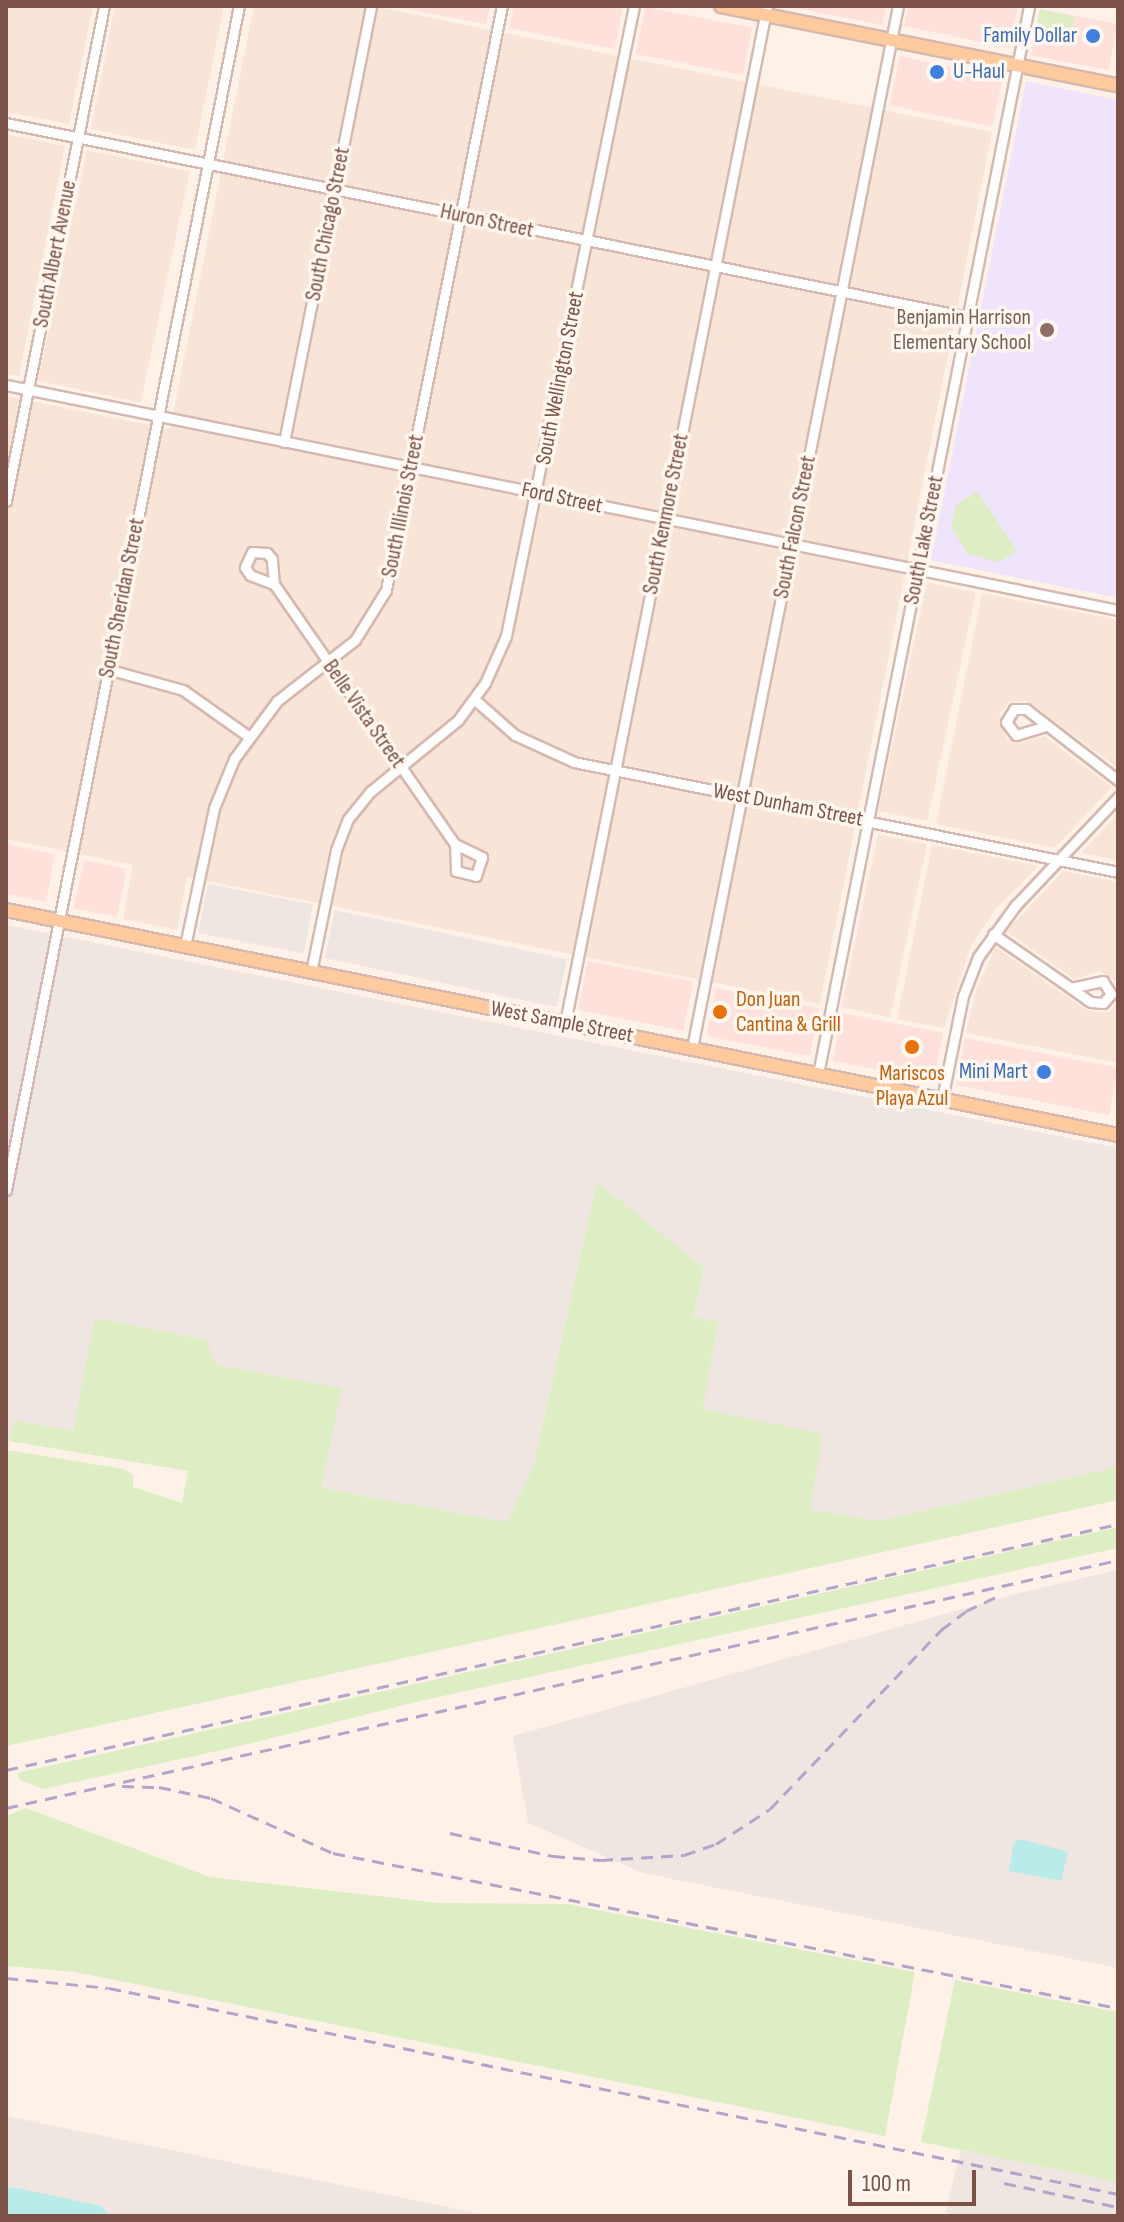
<!DOCTYPE html>
<style>
body{margin:0}
#map{position:relative;width:1124px;height:2222px;overflow:hidden;background:#fef2e8;font-family:"Sofia Sans Condensed",sans-serif}
div>[style]{position:absolute}
.residential>*{inset:0;background:#f9e5d8;transform-origin:0 0}
.commercial>*{inset:0;background:#ffe0db;transform-origin:0 0}
.industrial>*{inset:0;background:#efe5e1;transform-origin:0 0}
.education>*{inset:0;background:#efe4fb}
.green>*{inset:0;background:#ddeec4;transform-origin:0 0}
.water>*{inset:0;background:#b9ebe9}
.roads{filter:drop-shadow(2px 0 #d5b8af) drop-shadow(-2px 0 #d5b8af) drop-shadow(0 2px #d5b8af) drop-shadow(0 -2px #d5b8af)}
.minor>*{height:9px;margin:-4.5px;padding:0 4.5px;transform-origin:4.5px;border-radius:4.5px;background:#fff}
.major>*{height:12px;margin:-6px;padding:0 6px;transform-origin:6px;border-radius:6px;background:#ffca9e}
.rail>*{height:3px;margin-top:-1.5px;transform-origin:0;background:repeating-linear-gradient(90deg,#b2a4cb 0 12px,transparent 0 20px)}
.dots>*{width:22px;height:22px;translate:-50% -50%;box-sizing:border-box;border:4px solid #fff7f0;border-radius:50%}
span{translate:-50% -50%;white-space:nowrap;text-align:center;line-height:1.15;-webkit-text-stroke:7px #fff7f0;paint-order:stroke}
.shop-label{font-size:22px;color:#366cbe}
.right{translate:-100% -50%;text-align:right}
.left{translate:0 -50%;text-align:left}
.street-label{font-size:22px;color:#7c5148}
.education-label{font-size:22px;color:#785e54}
.food-label{font-size:22px;color:#c56008}
.frame{position:absolute;inset:0;border:8px solid #7c5148;pointer-events:none}
.scale{position:absolute;left:848px;top:2170px;width:128px;height:36px;box-sizing:border-box;border:4px solid #7c5148;border-top:0;padding-left:10px;font-size:24px;line-height:28px;white-space:nowrap;color:#7c5148;-webkit-text-stroke:6px #fff7f0;paint-order:stroke}
</style>
<div id="map">
<div class="residential">
<div style="clip-path:polygon(6px 6px,93px 6px,69px 124px,6px 112px)"></div>
<div style="clip-path:polygon(115px 6px,224px 6px,195px 150px,91px 129px)"></div>
<div style="clip-path:polygon(254px 6px,373px 6px,992px 132px,820px 1004px,187px 877px,177px 930px,123px 919px,133px 865px,6px 839px,6px 396px,170px 429px)"></div>
<div style="clip-path:polygon(6px 134px,65px 146px,19px 376px,6px 374px)"></div>
<div style="left:87px;top:150px;width:105px;height:236px;rotate:12deg"></div>
<div style="left:927px;top:582px;width:50px;height:234px;rotate:12deg"></div>
<div style="clip-path:polygon(982px 593px,1118px 620px,1118px 768px,1026px 700px,1010px 702px,999px 715px,1007px 739px,1021px 743px,1044px 736px,1112px 787px,1055px 848px,936px 824px)"></div>
<div style="clip-path:polygon(1118px 814px,1118px 860px,1081px 853px,1100px 833px)"></div>
<div style="left:878px;top:834px;width:50px;height:177px;rotate:12deg"></div>
<div style="clip-path:polygon(932px 845px,1038px 866px,995px 910px,971px 946px,944px 1028px,897px 1019px)"></div>
<div style="clip-path:polygon(1063px 871px,1118px 882px,1118px 982px,1099px 971px,1074px 979px,1006px 931px)"></div>
<div style="clip-path:polygon(996px 947px,1088px 1011px,1109px 1012px,1118px 1003px,1118px 1063px,966px 1033px,977px 987px)"></div>
</div>
<div class="commercial">
<div style="clip-path:polygon(392px 6px,490px 6px,486px 24px)"></div>
<div style="clip-path:polygon(514px 6px,623px 6px,615px 49px,509px 28px)"></div>
<div style="clip-path:polygon(786px 6px,886px 6px,882px 25px)"></div>
<div style="clip-path:polygon(908px 6px,1018px 6px,1010px 48px,904px 26px)"></div>
<div style="left:645px;top:7px;width:109px;height:48px;rotate:11deg"></div>
<div style="left:1040px;top:9px;width:79px;height:47px;rotate:11deg"></div>
<div style="left:900px;top:56px;width:105px;height:50px;rotate:12deg"></div>
<div style="clip-path:polygon(6px 844px,55px 854px,46px 902px,6px 894px)"></div>
<div style="left:84px;top:860px;width:44px;height:49px;rotate:12deg"></div>
<div style="left:588px;top:961px;width:107px;height:50px;rotate:11deg"></div>
<div style="left:716px;top:988px;width:105px;height:49px;rotate:11deg"></div>
<div style="left:842px;top:1013px;width:103px;height:49px;rotate:11deg"></div>
<div style="left:965px;top:1038px;width:156px;height:48px;rotate:11deg"></div>
</div>
<div class="industrial">
<div style="left:208px;top:884px;width:107px;height:50px;rotate:11deg"></div>
<div style="left:335px;top:910px;width:237px;height:49px;rotate:12deg"></div>
<div style="clip-path:polygon(6px 925px,1118px 1148px,1118px 1467px,879px 1521px,809px 1510px,702px 1409px,718px 1323px,693px 1317px,704px 1268px,597px 1182px,533px 1468px,507px 1522px,321px 1488px,341px 1388px,216px 1365px,96px 1318px,73px 1431px,14px 1420px,6px 1457px)"></div>
<div style="clip-path:polygon(1118px 1570px,1118px 1968px,643px 1873px,528px 1823px,513px 1736px,1015px 1594px)"></div>
<div style="clip-path:polygon(6px 2116px,491px 2216px,6px 2216px)"></div>
<div style="clip-path:polygon(961px 2150px,1118px 2182px,1118px 2216px,952px 2216px,945px 2212px)"></div>
</div>
<div class="education">
<div style="clip-path:polygon(1026px 81px,1118px 100px,1118px 598px,931px 560px)"></div>
</div>
<div class="green">
<div style="left:1040px;top:9px;width:35px;height:31px;rotate:12deg"></div>
<div style="clip-path:polygon(977px 491px,1017px 551px,999px 562px,968px 554px,951px 527px,955px 506px)"></div>
<div style="clip-path:polygon(597px 1182px,704px 1268px,693px 1317px,718px 1322px,703px 1409px,823px 1434px,810px 1510px,879px 1521px,1118px 1467px,1118px 1500px,6px 1746px,7px 1450px,124px 1469px,133px 1475px,133px 1487px,182px 1503px,188px 1471px,9px 1441px,14px 1420px,73px 1431px,95px 1318px,206px 1340px,216px 1365px,342px 1388px,321px 1488px,507px 1522px,533px 1468px)"></div>
<div style="clip-path:polygon(1118px 1527px,1118px 1548px,420px 1701px,236px 1747px,43px 1789px,20px 1780px,17px 1773px)"></div>
<div style="clip-path:polygon(26px 1808px,210px 1877px,439px 1903px,567px 1904px,915px 1972px,885px 2136px,75px 1972px,6px 1966px,6px 1816px)"></div>
<div style="clip-path:polygon(955px 1980px,1118px 2012px,1118px 2182px,921px 2142px)"></div>
</div>
<div class="water">
<div style="clip-path:polygon(1021px 1839px,1068px 1852px,1061px 1881px,1009px 1871px,1014px 1843px)"></div>
<div style="clip-path:polygon(12px 2187px,101px 2206px,110px 2216px,6px 2216px,6px 2189px)"></div>
</div>
<div class="roads">
<div class="minor">
<div style="left:6px;top:123px;width:981px;rotate:11.4deg"></div>
<div style="left:6px;top:385px;width:1135px;rotate:11.44deg"></div>
<div style="left:284px;top:442px;width:445px;rotate:-78.7deg"></div>
<div style="left:6px;top:501px;width:505px;rotate:-78.8deg"></div>
<div style="left:274px;top:584px;width:25px;rotate:-95deg"></div>
<div style="left:272px;top:559px;width:8px;rotate:-130deg"></div>
<div style="left:267px;top:553px;width:15px;rotate:-176deg"></div>
<div style="left:252px;top:552px;width:17px;rotate:115deg"></div>
<div style="left:245px;top:567px;width:9px;rotate:58deg"></div>
<div style="left:250px;top:575px;width:26px;rotate:21deg"></div>
<div style="left:274px;top:584px;width:317px;rotate:55.2deg"></div>
<div style="left:455px;top:844px;width:30px;rotate:26deg"></div>
<div style="left:482px;top:857px;width:20px;rotate:108deg"></div>
<div style="left:476px;top:876px;width:21px;rotate:-166deg"></div>
<div style="left:456px;top:871px;width:27px;rotate:-92deg"></div>
<div style="left:107px;top:669px;width:79px;rotate:15.4deg"></div>
<div style="left:183px;top:690px;width:80px;rotate:35.3deg"></div>
<div style="left:474px;top:699px;width:55px;rotate:41.3deg"></div>
<div style="left:515px;top:735px;width:65px;rotate:24.6deg"></div>
<div style="left:574px;top:762px;width:555px;rotate:11.43deg"></div>
<div style="left:1046px;top:726px;width:31px;rotate:163deg"></div>
<div style="left:1016px;top:735px;width:16px;rotate:-128deg"></div>
<div style="left:1006px;top:722px;width:15px;rotate:-58deg"></div>
<div style="left:1014px;top:709px;width:12px"></div>
<div style="left:1026px;top:709px;width:116px;rotate:37.7deg"></div>
<div style="left:993px;top:934px;width:95px;rotate:34.7deg"></div>
<div style="left:1071px;top:988px;width:19px;rotate:36deg"></div>
<div style="left:1086px;top:999px;width:6px;rotate:31deg"></div>
<div style="left:1091px;top:1002px;width:12px;rotate:5deg"></div>
<div style="left:1103px;top:1003px;width:12px;rotate:-48deg"></div>
<div style="left:1111px;top:994px;width:15px;rotate:-122deg"></div>
<div style="left:1103px;top:981px;width:33px;rotate:168deg"></div>
<div style="left:185px;top:946px;width:141px;rotate:-78.1deg"></div>
<div style="left:214px;top:808px;width:53px;rotate:-67.8deg"></div>
<div style="left:234px;top:759px;width:72px;rotate:-53.4deg"></div>
<div style="left:277px;top:701px;width:99px;rotate:-38deg"></div>
<div style="left:355px;top:640px;width:59px;rotate:-58.2deg"></div>
<div style="left:386px;top:590px;width:595px;rotate:-78.77deg"></div>
<div style="left:311px;top:972px;width:125px;rotate:-78.4deg"></div>
<div style="left:336px;top:850px;width:33px;rotate:-69deg"></div>
<div style="left:348px;top:819px;width:36px;rotate:-51deg"></div>
<div style="left:371px;top:791px;width:112px;rotate:-39.2deg"></div>
<div style="left:458px;top:720px;width:46px;rotate:-53.9deg"></div>
<div style="left:485px;top:683px;width:51px;rotate:-65.9deg"></div>
<div style="left:506px;top:636px;width:643px;rotate:-78.52deg"></div>
<div style="left:565px;top:1023px;width:1037px;rotate:-78.77deg"></div>
<div style="left:692px;top:1048px;width:1062px;rotate:-78.82deg"></div>
<div style="left:818px;top:1074px;width:1089px;rotate:-78.82deg"></div>
<div style="left:942px;top:1099px;width:105px;rotate:-78.5deg"></div>
<div style="left:963px;top:996px;width:42px;rotate:-69deg"></div>
<div style="left:978px;top:957px;width:63px;rotate:-54deg"></div>
<div style="left:1015px;top:906px;width:150px;rotate:-46.6deg"></div>
<div style="left:6px;top:1190px;width:1207px;rotate:-78.87deg"></div>
</div>
<div class="major">
<div style="left:721px;top:6px;width:405px;rotate:11.3deg"></div>
<div style="left:6px;top:910px;width:1135px;rotate:11.44deg"></div>
</div>
</div>
<div class="rail">
<div style="left:6px;top:1770px;width:1139px;rotate:-12.47deg"></div>
<div style="left:122px;top:1786px;width:37px;rotate:2deg"></div>
<div style="left:159px;top:1787px;width:53px;rotate:11.9deg"></div>
<div style="left:211px;top:1798px;width:134px;rotate:24.3deg"></div>
<div style="left:333px;top:1853px;width:800px;rotate:11.17deg"></div>
<div style="left:6px;top:1808px;width:1139px;rotate:-12.57deg"></div>
<div style="left:450px;top:1833px;width:106px;rotate:12.6deg"></div>
<div style="left:553px;top:1856px;width:48px;rotate:4.8deg"></div>
<div style="left:601px;top:1860px;width:83px;rotate:-3.4deg"></div>
<div style="left:684px;top:1855px;width:34px;rotate:-19deg"></div>
<div style="left:716px;top:1844px;width:64px;rotate:-32.9deg"></div>
<div style="left:770px;top:1809px;width:248px;rotate:-46.3deg"></div>
<div style="left:941px;top:1630px;width:31px;rotate:-37deg"></div>
<div style="left:966px;top:1611px;width:38px;rotate:-25deg"></div>
<div style="left:6px;top:1978px;width:103px;rotate:5.5deg"></div>
<div style="left:109px;top:1988px;width:1030px;rotate:11.54deg"></div>
<div style="left:1004px;top:2183px;width:116px;rotate:11.9deg"></div>
</div>
<div class="dots">
<div style="left:1093px;top:36px;background:#3f7fe0"></div>
<div style="left:937px;top:72px;background:#3f7fe0"></div>
<div style="left:1047px;top:330px;background:#8d6e63"></div>
<div style="left:720px;top:1012px;background:#e8710a"></div>
<div style="left:912px;top:1047px;background:#e8710a"></div>
<div style="left:1044px;top:1072px;background:#3f7fe0"></div>
</div>
<div class="shop-label">
<span class="right" style="left:1077px;top:36px">Family Dollar</span>
<span class="left" style="left:953px;top:72px">U-Haul</span>
<span class="right" style="left:1028px;top:1072px">Mini Mart</span>
</div>
<div class="street-label">
<span style="left:487px;top:221px;rotate:12deg">Huron Street</span>
<span style="left:328px;top:224px;rotate:-79deg">South Chicago Street</span>
<span style="left:55px;top:254px;rotate:-79deg">South Albert Avenue</span>
<span style="left:560px;top:378px;rotate:-79deg">South Wellington Street</span>
<span style="left:562px;top:498px;rotate:12deg">Ford Street</span>
<span style="left:403px;top:506px;rotate:-79deg">South Illinois Street</span>
<span style="left:666px;top:514px;rotate:-79deg">South Kenmore Street</span>
<span style="left:795px;top:527px;rotate:-79deg">South Falcon Street</span>
<span style="left:924px;top:540px;rotate:-79deg">South Lake Street</span>
<span style="left:122px;top:598px;rotate:-79deg">South Sheridan Street</span>
<span style="left:364px;top:714px;rotate:55deg">Belle Vista Street</span>
<span style="left:788px;top:805px;rotate:11deg">West Dunham Street</span>
<span style="left:562px;top:1022px;rotate:11deg">West Sample Street</span>
</div>
<div class="education-label">
<span class="right" style="left:1031px;top:330px">Benjamin Harrison<br>Elementary School</span>
</div>
<div class="food-label">
<span class="left" style="left:736px;top:1012px">Don Juan<br>Cantina &amp; Grill</span>
<span style="left:912px;top:1086px">Mariscos<br>Playa Azul</span>
</div>
<div class="frame"></div>
<div class="scale">100 m</div>
</div>
